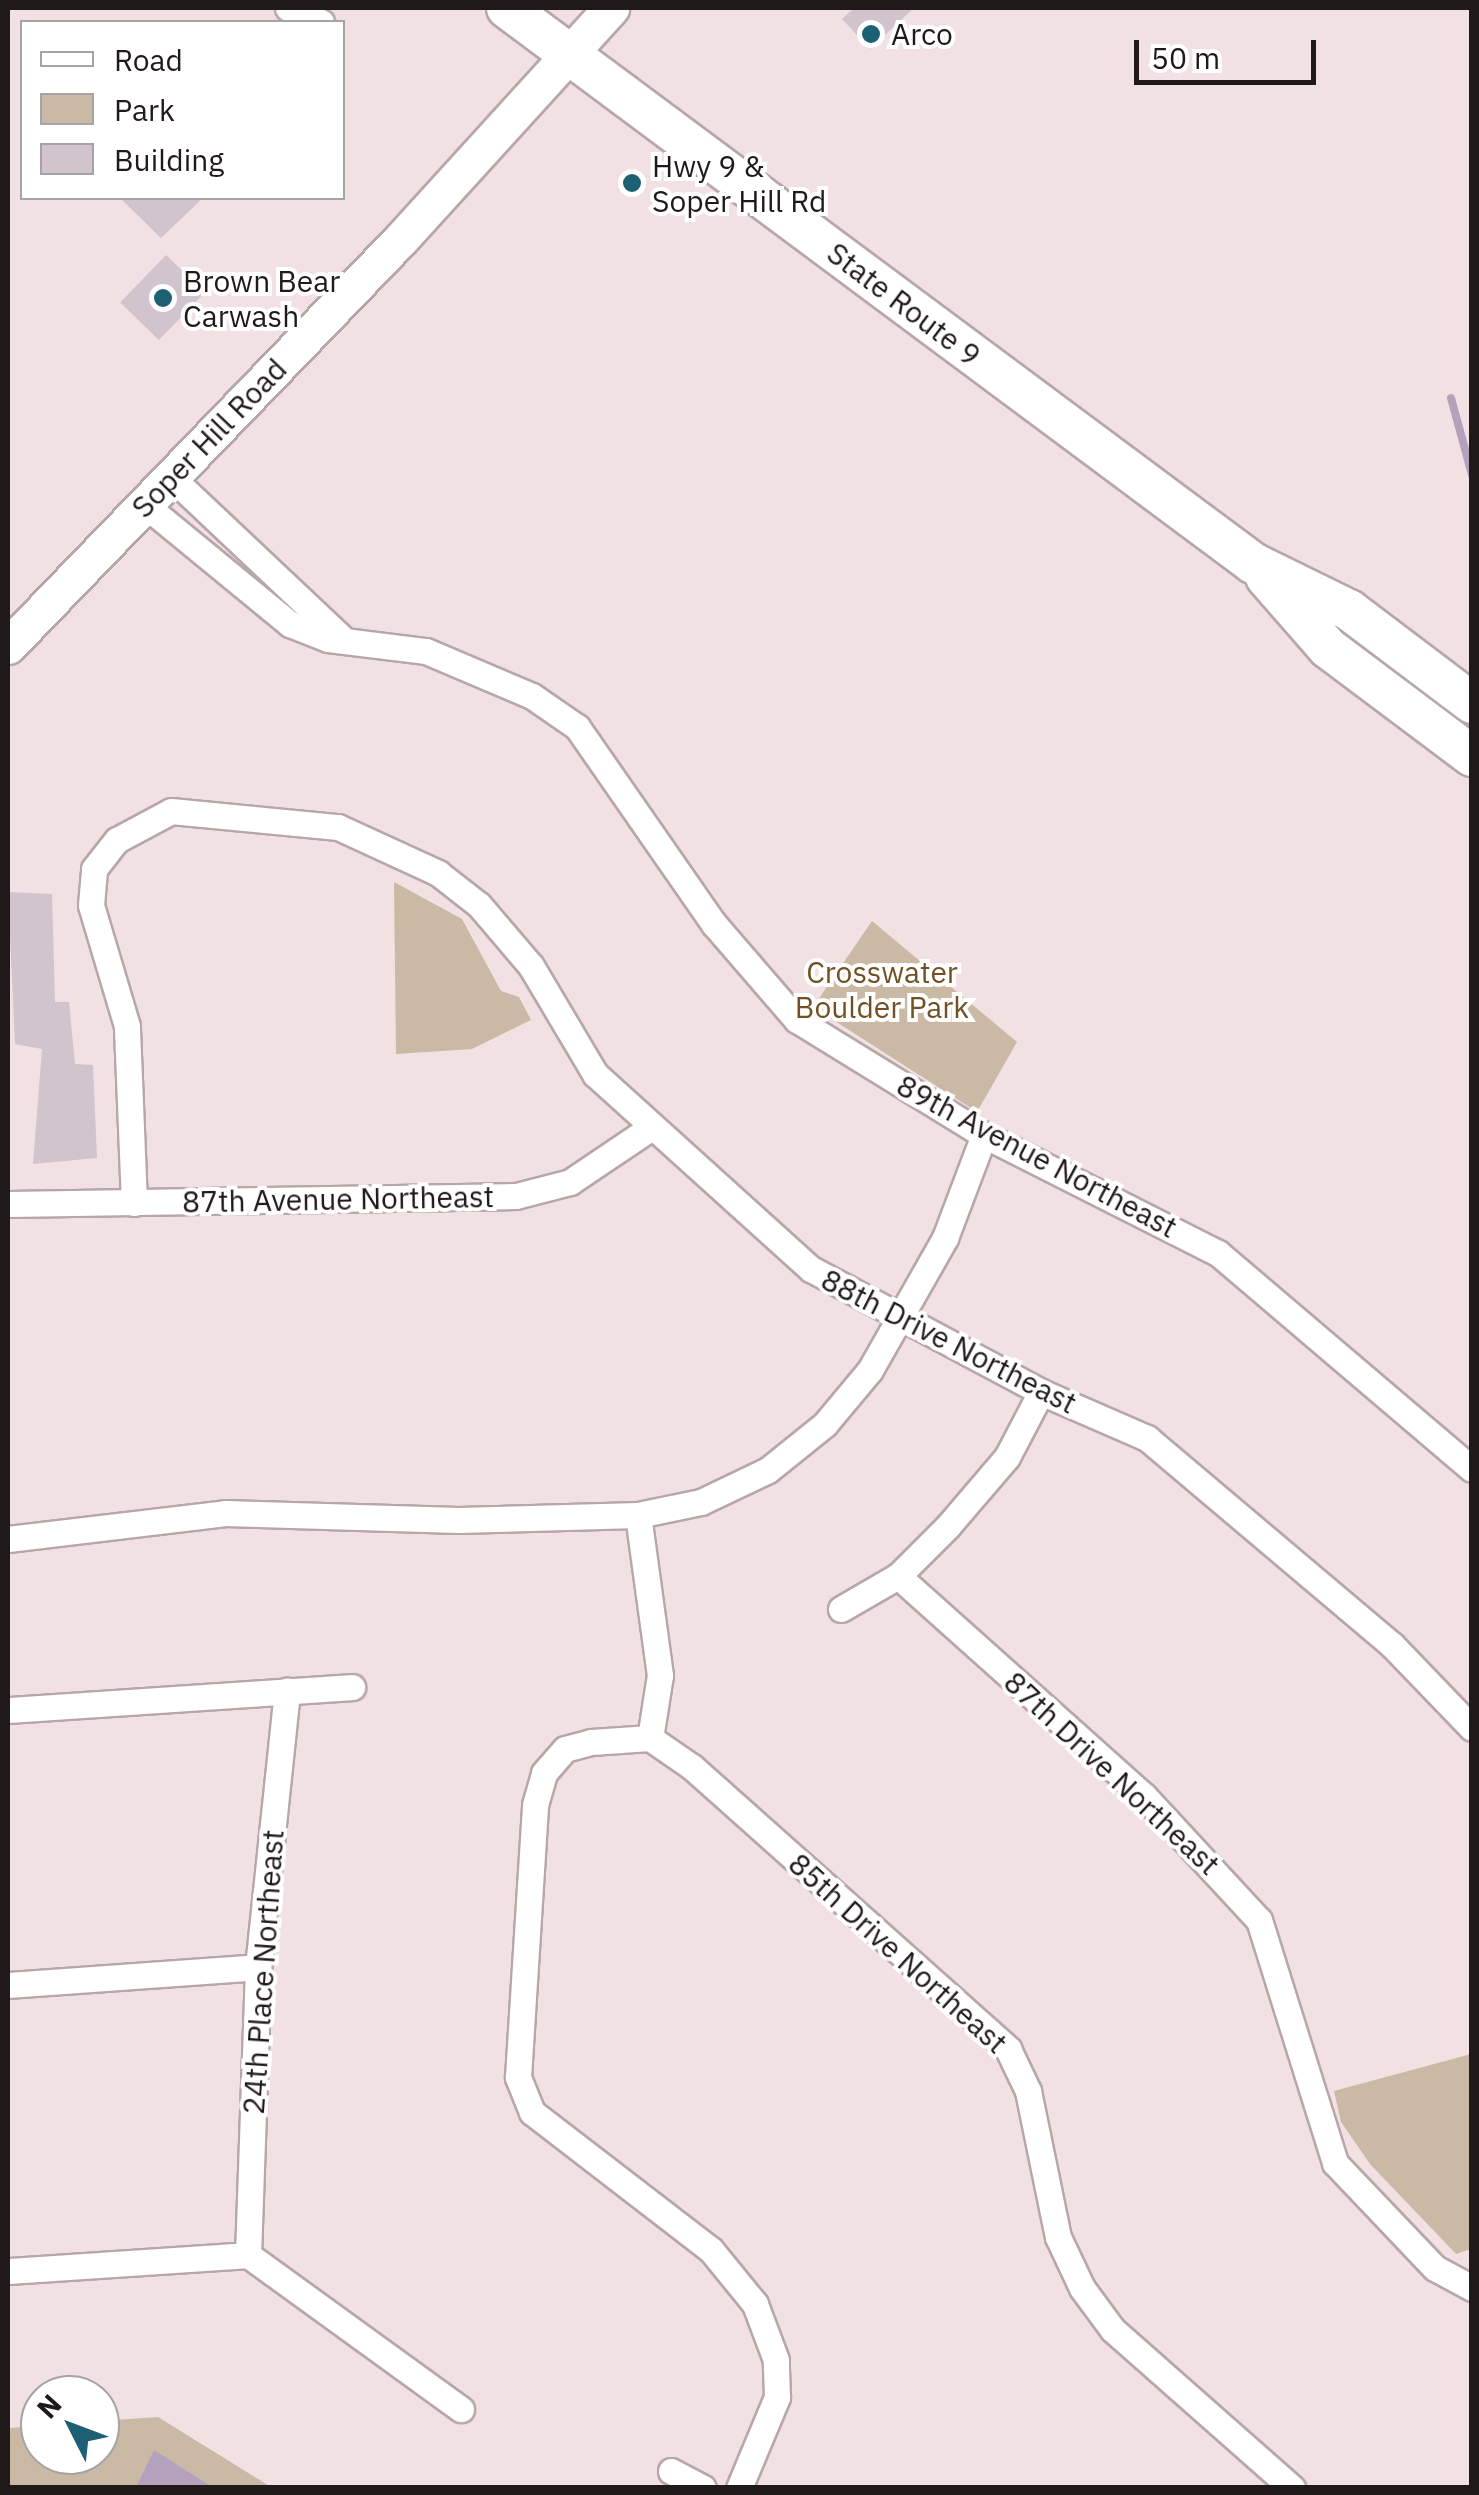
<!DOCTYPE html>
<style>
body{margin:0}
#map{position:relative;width:1479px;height:2495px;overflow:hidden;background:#f2e1e2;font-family:"IBM Plex Sans",sans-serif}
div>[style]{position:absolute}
.green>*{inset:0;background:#cab9a4}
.water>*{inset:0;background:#b3a1be}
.stream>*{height:8px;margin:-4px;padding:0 4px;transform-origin:4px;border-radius:4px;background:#b3a1be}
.building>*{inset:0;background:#d2c4cc;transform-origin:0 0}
.roads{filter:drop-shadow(2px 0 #b7a7a8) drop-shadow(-2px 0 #b7a7a8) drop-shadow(0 2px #b7a7a8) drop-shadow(0 -2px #b7a7a8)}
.street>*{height:25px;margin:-12.5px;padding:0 12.5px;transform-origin:12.5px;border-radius:12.5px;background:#fff}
.secondary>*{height:35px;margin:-17.5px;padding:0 17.5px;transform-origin:17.5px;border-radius:17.5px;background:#fff}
.primary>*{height:40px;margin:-20px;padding:0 20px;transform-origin:20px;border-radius:20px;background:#fff}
.dots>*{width:28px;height:28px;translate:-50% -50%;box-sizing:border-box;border:5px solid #fff;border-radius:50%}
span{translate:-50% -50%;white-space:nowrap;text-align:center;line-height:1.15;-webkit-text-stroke:8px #fff;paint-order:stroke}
.poi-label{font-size:30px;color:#1f1919}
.left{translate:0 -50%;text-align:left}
.street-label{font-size:30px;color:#1f1919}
.park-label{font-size:30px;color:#715123}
.frame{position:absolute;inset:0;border:10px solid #1f1919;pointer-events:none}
.legend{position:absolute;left:20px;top:20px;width:325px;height:180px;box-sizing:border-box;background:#fff;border:2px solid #a5a3a3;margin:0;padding:12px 18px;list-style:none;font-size:30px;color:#1f1919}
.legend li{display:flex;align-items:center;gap:20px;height:50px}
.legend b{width:50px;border:2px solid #a5a3a3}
.north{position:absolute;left:20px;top:2375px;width:100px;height:100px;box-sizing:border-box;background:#fff;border:2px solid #a5a3a3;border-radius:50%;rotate:312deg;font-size:28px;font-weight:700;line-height:40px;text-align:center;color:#1f1919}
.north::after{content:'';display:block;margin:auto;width:35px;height:45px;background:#1d6073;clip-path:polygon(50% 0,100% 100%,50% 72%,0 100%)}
.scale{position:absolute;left:1134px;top:40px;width:182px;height:45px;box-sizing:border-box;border:5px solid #1f1919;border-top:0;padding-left:12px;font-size:30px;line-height:35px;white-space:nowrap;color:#1f1919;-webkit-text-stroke:8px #fff;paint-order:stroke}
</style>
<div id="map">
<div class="green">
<div style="clip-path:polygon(394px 882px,462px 919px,501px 991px,519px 997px,531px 1020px,472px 1049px,396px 1054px)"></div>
<div style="clip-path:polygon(872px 921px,1017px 1042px,977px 1112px,813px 1007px)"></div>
<div style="clip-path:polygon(1471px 2054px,1471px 2249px,1456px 2254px,1370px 2164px,1341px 2122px,1334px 2091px)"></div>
<div style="clip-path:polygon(158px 2417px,271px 2487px,8px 2487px,8px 2428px,40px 2426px,40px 2455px,100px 2455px,100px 2421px)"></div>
</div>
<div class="water">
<div style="clip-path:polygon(154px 2450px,212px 2487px,136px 2487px)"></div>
</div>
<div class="stream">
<div style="left:1451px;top:398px;width:80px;rotate:74.7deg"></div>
</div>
<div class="building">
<div style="clip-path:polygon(854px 8px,914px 8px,870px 49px,842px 19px)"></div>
<div style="clip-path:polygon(120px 198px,203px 198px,161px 238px)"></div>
<div style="left:166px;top:255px;width:54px;height:66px;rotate:44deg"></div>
<div style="clip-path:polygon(8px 892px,52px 894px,55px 1002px,69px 1002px,75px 1064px,93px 1065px,97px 1158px,33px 1164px,42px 1049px,15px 1044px)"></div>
</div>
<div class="roads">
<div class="street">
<div style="left:288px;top:8px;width:36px;rotate:23deg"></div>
<div style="left:171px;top:477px;width:233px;rotate:43.3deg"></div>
<div style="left:145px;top:505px;width:188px;rotate:39.4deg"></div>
<div style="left:290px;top:624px;width:41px;rotate:21.5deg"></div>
<div style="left:328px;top:639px;width:99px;rotate:7deg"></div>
<div style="left:426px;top:651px;width:115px;rotate:23deg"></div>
<div style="left:532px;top:696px;width:55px;rotate:34.6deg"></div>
<div style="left:577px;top:727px;width:240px;rotate:55.2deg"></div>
<div style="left:714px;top:924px;width:127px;rotate:49.2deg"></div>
<div style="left:797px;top:1020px;width:220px;rotate:31.6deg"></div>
<div style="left:984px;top:1135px;width:262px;rotate:26.8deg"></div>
<div style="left:1218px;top:1253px;width:333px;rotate:40.4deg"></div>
<div style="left:134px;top:1203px;width:177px;rotate:-92.3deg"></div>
<div style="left:127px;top:1026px;width:126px;rotate:-106.6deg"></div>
<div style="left:91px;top:905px;width:36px;rotate:-85deg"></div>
<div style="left:94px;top:869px;width:37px;rotate:-52deg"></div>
<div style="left:117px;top:840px;width:61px;rotate:-28.2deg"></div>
<div style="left:171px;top:811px;width:168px;rotate:5.5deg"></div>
<div style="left:338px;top:827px;width:110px;rotate:24.7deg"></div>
<div style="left:438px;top:873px;width:52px;rotate:38deg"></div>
<div style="left:479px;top:905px;width:80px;rotate:49.6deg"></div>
<div style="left:531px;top:966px;width:126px;rotate:59.3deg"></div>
<div style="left:595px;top:1074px;width:291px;rotate:42.1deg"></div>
<div style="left:811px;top:1269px;width:261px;rotate:28.1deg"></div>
<div style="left:1041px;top:1392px;width:116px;rotate:23.5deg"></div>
<div style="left:1147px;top:1438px;width:321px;rotate:40.2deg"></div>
<div style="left:1392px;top:1645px;width:115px;rotate:46.1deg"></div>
<div style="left:8px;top:1204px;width:508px;rotate:-0.9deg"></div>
<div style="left:516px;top:1196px;width:56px;rotate:-14.5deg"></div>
<div style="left:570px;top:1182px;width:97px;rotate:-34deg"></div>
<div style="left:638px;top:1515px;width:162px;rotate:82.2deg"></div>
<div style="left:660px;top:1675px;width:64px;rotate:99deg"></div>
<div style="left:8px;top:1539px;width:219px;rotate:-6.8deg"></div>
<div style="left:225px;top:1513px;width:233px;rotate:1.7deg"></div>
<div style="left:458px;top:1520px;width:180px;rotate:-1.6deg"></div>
<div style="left:638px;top:1515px;width:64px;rotate:-11.7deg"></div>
<div style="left:701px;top:1502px;width:74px;rotate:-25.5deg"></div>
<div style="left:768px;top:1470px;width:73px;rotate:-38.9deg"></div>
<div style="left:825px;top:1424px;width:70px;rotate:-50.2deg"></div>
<div style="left:870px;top:1370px;width:152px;rotate:-60.4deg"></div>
<div style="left:945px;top:1238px;width:110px;rotate:-69.3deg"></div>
<div style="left:898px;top:1576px;width:330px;rotate:41.8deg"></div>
<div style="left:1144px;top:1796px;width:169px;rotate:47.2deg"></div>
<div style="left:1259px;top:1920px;width:255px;rotate:72.6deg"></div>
<div style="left:1335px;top:2163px;width:145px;rotate:46.4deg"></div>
<div style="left:1435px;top:2268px;width:42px;rotate:28.4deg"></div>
<div style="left:841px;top:1609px;width:66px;rotate:-30.1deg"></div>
<div style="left:898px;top:1576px;width:71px;rotate:-45deg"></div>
<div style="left:948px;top:1526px;width:91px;rotate:-49.5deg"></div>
<div style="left:1007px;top:1457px;width:73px;rotate:-62.4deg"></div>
<div style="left:8px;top:1710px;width:345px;rotate:-3.8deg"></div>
<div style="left:8px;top:1985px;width:251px;rotate:-4.1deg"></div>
<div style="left:248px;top:2255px;width:288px;rotate:-88deg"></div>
<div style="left:258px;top:1967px;width:278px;rotate:-84deg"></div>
<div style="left:8px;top:2271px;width:241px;rotate:-3.8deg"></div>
<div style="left:248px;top:2255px;width:263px;rotate:35.9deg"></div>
<div style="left:671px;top:2471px;width:36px;rotate:28deg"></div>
<div style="left:739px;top:2488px;width:99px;rotate:-67.3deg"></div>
<div style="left:777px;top:2397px;width:37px;rotate:-92deg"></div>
<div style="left:776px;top:2360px;width:60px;rotate:-110.6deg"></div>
<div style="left:755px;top:2304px;width:70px;rotate:-129.2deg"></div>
<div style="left:711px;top:2250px;width:226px;rotate:-142.4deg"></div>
<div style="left:532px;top:2112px;width:38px;rotate:-112deg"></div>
<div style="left:518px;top:2077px;width:273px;rotate:-86.4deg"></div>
<div style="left:535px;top:1805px;width:33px;rotate:-74deg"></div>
<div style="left:544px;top:1773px;width:32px;rotate:-49deg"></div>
<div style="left:565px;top:1749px;width:27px;rotate:-15deg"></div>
<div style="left:591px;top:1742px;width:59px;rotate:-3.9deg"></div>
<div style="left:650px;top:1738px;width:51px;rotate:34.6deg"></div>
<div style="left:692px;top:1767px;width:424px;rotate:41.7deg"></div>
<div style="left:1008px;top:2049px;width:47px;rotate:64.5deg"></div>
<div style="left:1028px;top:2091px;width:149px;rotate:78.4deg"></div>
<div style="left:1058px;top:2237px;width:56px;rotate:64.8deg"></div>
<div style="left:1082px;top:2288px;width:52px;rotate:53.6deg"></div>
<div style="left:1113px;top:2330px;width:239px;rotate:41.4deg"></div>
</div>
<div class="secondary">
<div style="left:8px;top:646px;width:564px;rotate:-46.01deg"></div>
<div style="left:400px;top:240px;width:314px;rotate:-47.7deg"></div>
</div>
<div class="primary">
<div style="left:507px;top:8px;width:930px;rotate:36.65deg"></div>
<div style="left:1253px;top:563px;width:107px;rotate:26.1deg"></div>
<div style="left:1349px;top:610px;width:154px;rotate:37.1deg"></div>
<div style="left:1266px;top:577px;width:94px;rotate:48.9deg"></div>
<div style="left:1328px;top:648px;width:180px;rotate:36.9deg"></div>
</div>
</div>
<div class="dots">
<div style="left:871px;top:34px;background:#1d6073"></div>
<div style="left:632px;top:183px;background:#1d6073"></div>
<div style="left:163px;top:298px;background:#1d6073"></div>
</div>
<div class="poi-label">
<span class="left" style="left:891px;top:34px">Arco</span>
<span class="left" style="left:652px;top:183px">Hwy 9 &amp;<br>Soper Hill Rd</span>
<span class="left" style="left:183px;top:298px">Brown Bear<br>Carwash</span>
</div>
<div class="street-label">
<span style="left:904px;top:304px;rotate:37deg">State Route 9</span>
<span style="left:209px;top:438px;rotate:-46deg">Soper Hill Road</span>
<span style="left:1037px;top:1156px;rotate:28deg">89th Avenue Northeast</span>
<span style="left:338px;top:1199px;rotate:-1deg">87th Avenue Northeast</span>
<span style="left:949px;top:1341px;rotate:27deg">88th Drive Northeast</span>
<span style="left:1112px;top:1773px;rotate:43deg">87th Drive Northeast</span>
<span style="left:898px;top:1953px;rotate:42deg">85th Drive Northeast</span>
<span style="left:263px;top:1972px;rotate:-86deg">24th Place Northeast</span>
</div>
<div class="park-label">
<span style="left:882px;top:989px">Crosswater<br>Boulder Park</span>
</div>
<div class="frame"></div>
<ul class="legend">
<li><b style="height:12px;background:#fff"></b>Road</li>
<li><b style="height:28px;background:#cab9a4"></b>Park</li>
<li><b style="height:28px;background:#d2c4cc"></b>Building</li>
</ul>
<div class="north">N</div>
<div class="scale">50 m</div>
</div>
